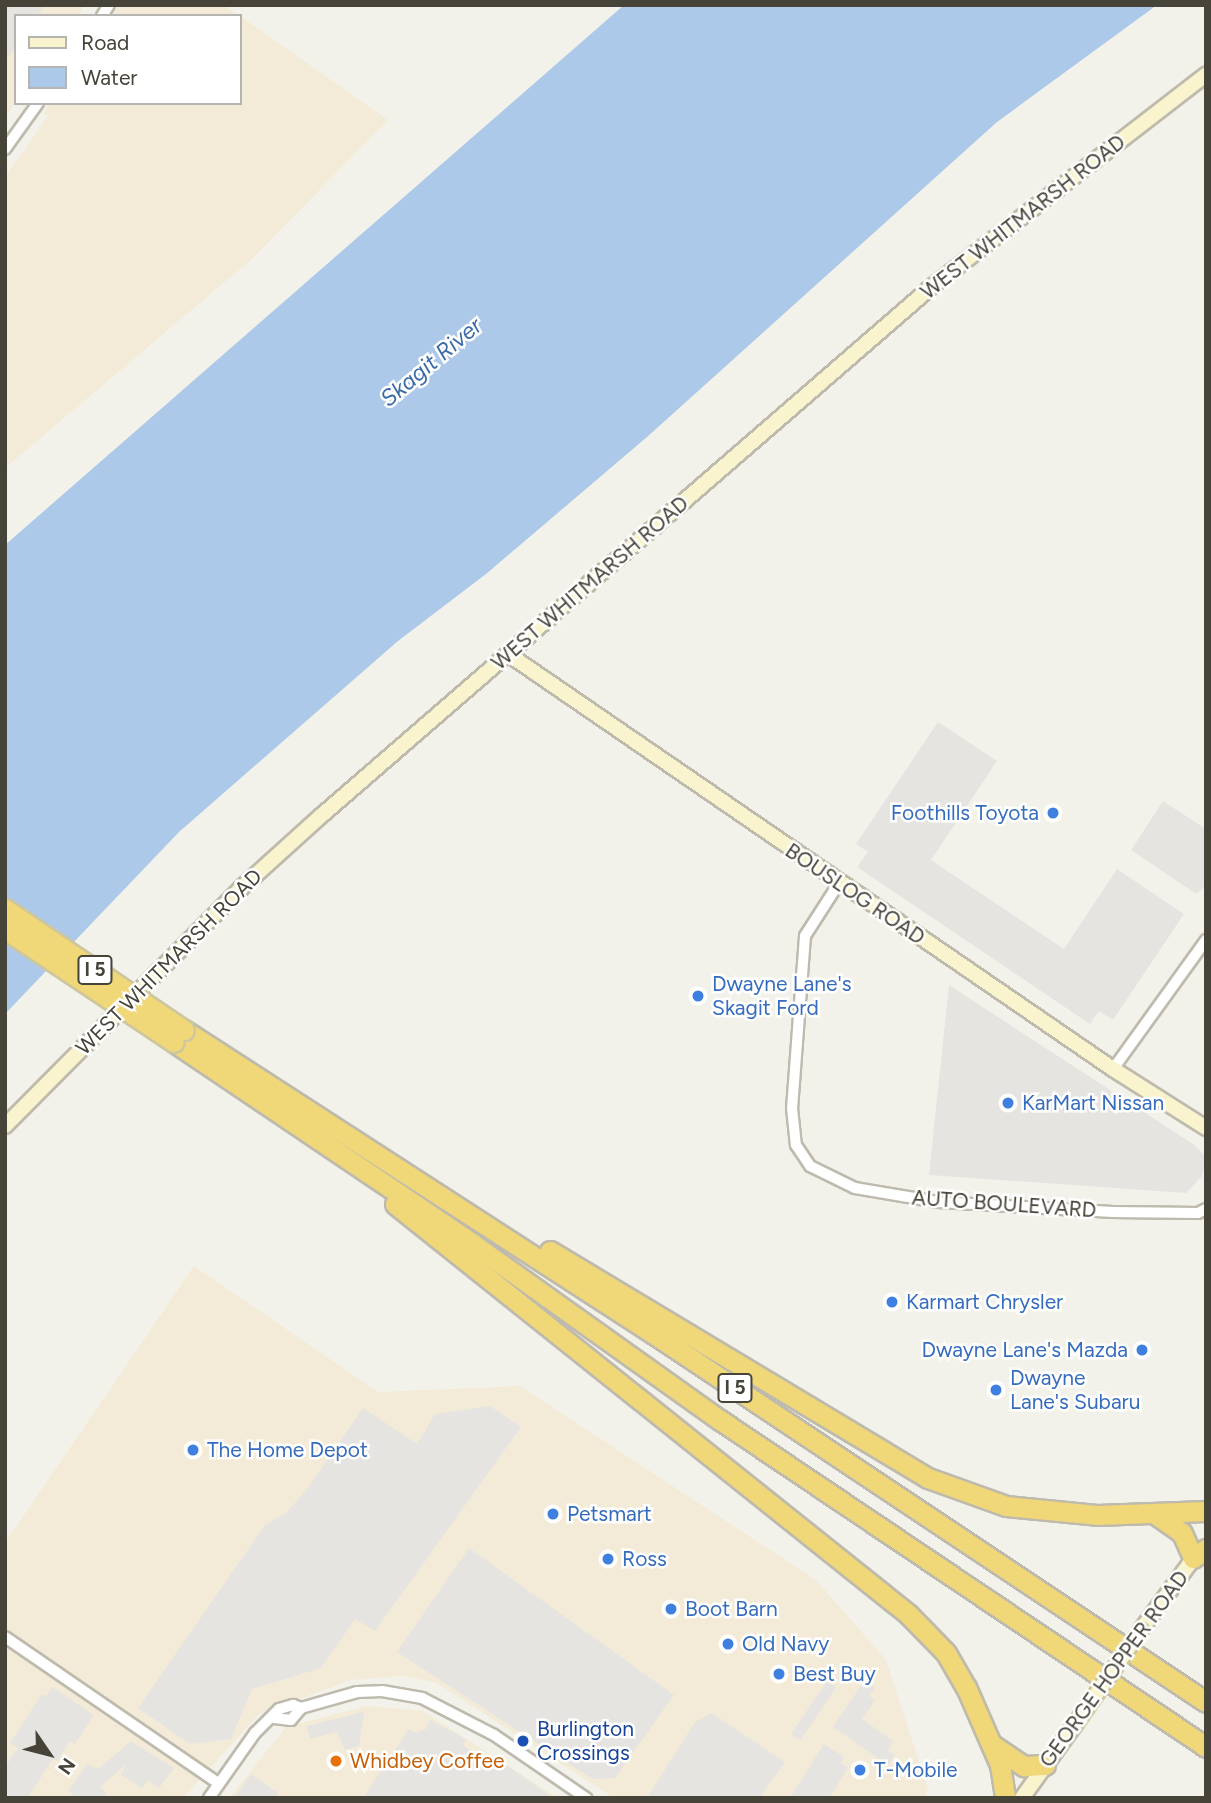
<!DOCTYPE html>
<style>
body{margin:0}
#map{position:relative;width:1211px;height:1803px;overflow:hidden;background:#f3f2ea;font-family:Figtree,sans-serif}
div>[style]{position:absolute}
.commercial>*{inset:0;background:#f3ebd7}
.parking>*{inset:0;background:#e5e4e1;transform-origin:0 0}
.water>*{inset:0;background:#acc9ea}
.roads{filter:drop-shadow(2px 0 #bebaad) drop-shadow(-2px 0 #bebaad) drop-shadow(0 2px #bebaad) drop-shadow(0 -2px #bebaad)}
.street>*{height:10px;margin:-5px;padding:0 5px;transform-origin:5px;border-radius:5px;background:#fff}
.secondary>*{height:14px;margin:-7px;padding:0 7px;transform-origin:7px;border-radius:7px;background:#f9f4cd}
.highway>*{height:19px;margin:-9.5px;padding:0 9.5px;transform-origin:9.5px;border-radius:9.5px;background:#f0d778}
.bridges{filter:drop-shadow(2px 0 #cec79e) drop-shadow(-2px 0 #cec79e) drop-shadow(0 2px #cec79e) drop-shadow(0 -2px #cec79e)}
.secondary-bridge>*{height:14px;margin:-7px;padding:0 7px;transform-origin:7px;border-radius:7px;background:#f9f4cd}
.highway-bridge>*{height:19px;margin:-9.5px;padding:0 9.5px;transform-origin:9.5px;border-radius:9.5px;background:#f0d778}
.dots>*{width:19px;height:19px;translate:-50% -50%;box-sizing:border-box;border:4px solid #fff;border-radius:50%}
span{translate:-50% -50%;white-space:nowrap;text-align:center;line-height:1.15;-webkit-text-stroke:5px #fff;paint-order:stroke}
.shield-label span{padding:2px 5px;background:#fff;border:2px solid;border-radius:5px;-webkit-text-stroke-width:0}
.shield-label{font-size:19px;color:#464339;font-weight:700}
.street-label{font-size:21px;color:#464339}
.shop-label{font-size:21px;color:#366cbe}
.right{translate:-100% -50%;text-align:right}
.left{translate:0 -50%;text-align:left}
.transit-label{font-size:21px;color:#164399}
.food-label{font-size:21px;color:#c56008}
.water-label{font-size:23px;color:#3c6ca8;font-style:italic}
.frame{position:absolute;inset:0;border:7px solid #464339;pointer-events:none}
.legend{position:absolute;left:14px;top:14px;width:228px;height:91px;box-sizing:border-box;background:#fff;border:2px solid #b5b4b0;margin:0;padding:9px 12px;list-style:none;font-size:21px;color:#464339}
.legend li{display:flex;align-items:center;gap:14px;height:35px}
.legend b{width:35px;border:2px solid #b5b4b0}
.north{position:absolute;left:14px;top:1719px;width:70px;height:70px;-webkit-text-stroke:5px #fff;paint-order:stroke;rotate:125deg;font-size:19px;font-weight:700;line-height:28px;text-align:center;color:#464339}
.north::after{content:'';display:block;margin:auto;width:24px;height:32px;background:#464339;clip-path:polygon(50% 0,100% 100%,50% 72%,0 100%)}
</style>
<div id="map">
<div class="commercial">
<div style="clip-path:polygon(5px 5px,85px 5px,78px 16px,16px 16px,16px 102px,5px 117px)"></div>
<div style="clip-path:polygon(119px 5px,224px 5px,239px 16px,111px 16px)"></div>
<div style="clip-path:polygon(240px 16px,388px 120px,253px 258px,5px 468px,5px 177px,48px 116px,44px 113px,51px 103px,240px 103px)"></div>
<div style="clip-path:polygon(194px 1266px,378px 1392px,520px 1386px,816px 1580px,886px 1660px,928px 1789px,924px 1798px,614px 1798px,437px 1683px,402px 1676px,351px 1680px,259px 1714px,183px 1798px,5px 1798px,5px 1543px)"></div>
<div style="clip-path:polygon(367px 1706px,423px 1711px,558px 1798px,229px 1798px,286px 1727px)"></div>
</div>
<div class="parking">
<div style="clip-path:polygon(5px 5px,44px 5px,37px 16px,16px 16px,16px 46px,5px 61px)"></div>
<div style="clip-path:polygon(938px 722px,997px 761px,931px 860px,1064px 949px,1117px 869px,1184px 914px,1113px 1020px,1099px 1011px,1090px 1024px,857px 867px,868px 852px,856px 844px)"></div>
<div style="clip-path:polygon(1163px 801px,1206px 829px,1206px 886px,1196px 894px,1131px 850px)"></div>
<div style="clip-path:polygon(949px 985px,1193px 1144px,1206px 1157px,1202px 1176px,1186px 1193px,929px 1175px)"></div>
<div style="clip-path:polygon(490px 1406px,521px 1427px,375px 1631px,355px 1619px,321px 1668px,252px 1689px,231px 1739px,190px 1744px,138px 1708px,265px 1525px,286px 1513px,308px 1488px,363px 1408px,417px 1444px,435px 1414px)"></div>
<div style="clip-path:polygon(469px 1548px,674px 1695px,615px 1778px,592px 1779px,397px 1652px)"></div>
<div style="clip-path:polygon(865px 1680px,875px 1687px,869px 1696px,875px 1700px,862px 1719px,893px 1741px,888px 1750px,895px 1755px,888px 1765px,833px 1727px)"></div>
<div style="left:827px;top:1681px;width:11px;height:64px;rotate:34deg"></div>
<div style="clip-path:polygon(52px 1687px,94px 1715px,75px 1744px,70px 1741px,57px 1761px,53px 1759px,27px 1798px,5px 1798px,5px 1767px,18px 1748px,10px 1743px,42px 1694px,47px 1696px)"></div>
<div style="clip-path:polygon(364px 1712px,359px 1746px,345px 1750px,337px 1732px,310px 1739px,306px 1726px)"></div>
<div style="clip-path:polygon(712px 1713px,785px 1762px,760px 1798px,647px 1798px,695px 1722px)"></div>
<div style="clip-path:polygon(430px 1720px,466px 1739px,463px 1745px,495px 1770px,502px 1762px,553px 1798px,363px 1798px,409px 1729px,416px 1733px,426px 1729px)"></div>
<div style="clip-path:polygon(131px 1741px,174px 1768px,159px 1788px,148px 1780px,142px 1788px,121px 1775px,125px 1765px,100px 1787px,107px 1793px,104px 1798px,77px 1798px,68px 1791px,87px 1764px,98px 1769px)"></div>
<div style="clip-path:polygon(824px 1744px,844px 1757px,841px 1763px,848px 1768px,829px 1798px,790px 1798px)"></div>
<div style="clip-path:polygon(251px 1774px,278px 1793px,274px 1798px,234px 1798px)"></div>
</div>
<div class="water">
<div style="clip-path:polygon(624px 5px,1157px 5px,997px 122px,647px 437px,486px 574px,398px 641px,179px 832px,5px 1014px,5px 545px)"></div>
</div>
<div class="roads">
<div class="street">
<div style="left:102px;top:16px;width:13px;rotate:-58deg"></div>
<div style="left:5px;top:149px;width:57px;rotate:-54.3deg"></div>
<div style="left:839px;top:883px;width:63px;rotate:122.7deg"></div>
<div style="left:805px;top:936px;width:172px;rotate:94.3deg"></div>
<div style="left:792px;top:1108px;width:37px;rotate:84deg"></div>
<div style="left:796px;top:1145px;width:25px;rotate:56deg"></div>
<div style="left:810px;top:1166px;width:50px;rotate:26.1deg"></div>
<div style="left:855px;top:1188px;width:84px;rotate:9.6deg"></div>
<div style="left:938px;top:1202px;width:175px;rotate:3.3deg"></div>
<div style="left:1113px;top:1212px;width:85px;rotate:0.7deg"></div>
<div style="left:1198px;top:1213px;width:9px;rotate:-27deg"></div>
<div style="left:1113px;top:1069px;width:159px;rotate:-54.2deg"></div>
<div style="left:5px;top:1637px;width:258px;rotate:34.4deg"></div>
<div style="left:301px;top:1708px;width:58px;rotate:-15.9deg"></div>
<div style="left:357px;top:1692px;width:25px;rotate:-2deg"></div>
<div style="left:382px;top:1691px;width:41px;rotate:9.9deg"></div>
<div style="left:422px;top:1698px;width:81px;rotate:27.2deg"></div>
<div style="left:494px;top:1735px;width:112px;rotate:34.4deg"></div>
<div style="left:274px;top:1718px;width:17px;rotate:7deg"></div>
<div style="left:291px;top:1720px;width:16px;rotate:-50deg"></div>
<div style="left:209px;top:1798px;width:80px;rotate:-54.7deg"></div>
<div style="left:255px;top:1733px;width:34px;rotate:-45deg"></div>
<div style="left:279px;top:1709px;width:15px;rotate:-16deg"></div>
<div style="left:293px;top:1705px;width:9px;rotate:21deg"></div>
</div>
<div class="secondary">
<div style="left:508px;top:654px;width:734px;rotate:34.45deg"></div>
<div style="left:1113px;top:1069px;width:110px;rotate:32.4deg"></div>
<div style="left:5px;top:1126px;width:334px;rotate:-45.2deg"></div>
<div style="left:240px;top:889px;width:110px;rotate:-42.1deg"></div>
<div style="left:322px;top:815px;width:805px;rotate:-40.92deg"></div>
<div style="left:930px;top:288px;width:349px;rotate:-37.7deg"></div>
<div style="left:1141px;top:1630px;width:97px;rotate:-53.8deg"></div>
<div style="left:1022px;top:1798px;width:92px;rotate:-54.2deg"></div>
</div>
<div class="highway">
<div style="left:184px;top:1030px;width:560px;rotate:32.9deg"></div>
<div style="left:654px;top:1334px;width:663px;rotate:33.69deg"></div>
<div style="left:174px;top:1042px;width:361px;rotate:34deg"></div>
<div style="left:473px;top:1244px;width:303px;rotate:35.5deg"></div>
<div style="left:720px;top:1420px;width:586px;rotate:33.93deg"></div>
<div style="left:395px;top:1204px;width:657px;rotate:38.63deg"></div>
<div style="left:908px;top:1614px;width:54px;rotate:45.7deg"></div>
<div style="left:946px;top:1653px;width:39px;rotate:60deg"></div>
<div style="left:966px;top:1687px;width:85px;rotate:66.4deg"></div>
<div style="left:1000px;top:1765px;width:33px;rotate:81deg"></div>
<div style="left:550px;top:1251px;width:441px;rotate:31deg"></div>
<div style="left:928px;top:1478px;width:83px;rotate:19.7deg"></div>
<div style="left:1006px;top:1506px;width:91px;rotate:5.6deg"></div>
<div style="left:1097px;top:1515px;width:109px;rotate:-2.1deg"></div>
<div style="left:1155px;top:1514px;width:33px;rotate:35deg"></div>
<div style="left:1182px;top:1533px;width:27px;rotate:66deg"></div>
<div style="left:1193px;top:1558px;width:16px;rotate:-35deg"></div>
<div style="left:991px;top:1744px;width:40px;rotate:34deg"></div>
<div style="left:1024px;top:1766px;width:21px;rotate:-3deg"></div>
</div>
</div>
<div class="bridges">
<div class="secondary-bridge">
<div style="left:1076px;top:1723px;width:113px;rotate:-55deg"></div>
</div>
<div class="highway-bridge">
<div style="left:5px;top:909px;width:216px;rotate:34.1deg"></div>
<div style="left:5px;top:929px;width:203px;rotate:33.8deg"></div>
</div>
</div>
<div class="dots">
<div style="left:1053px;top:813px;background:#3f7fe0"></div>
<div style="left:698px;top:996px;background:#3f7fe0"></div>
<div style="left:1008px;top:1103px;background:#3f7fe0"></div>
<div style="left:892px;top:1302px;background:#3f7fe0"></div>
<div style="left:1142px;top:1350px;background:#3f7fe0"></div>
<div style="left:996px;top:1390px;background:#3f7fe0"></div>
<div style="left:193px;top:1450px;background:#3f7fe0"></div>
<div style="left:553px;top:1514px;background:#3f7fe0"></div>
<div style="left:608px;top:1559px;background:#3f7fe0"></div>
<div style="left:671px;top:1609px;background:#3f7fe0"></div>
<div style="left:728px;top:1644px;background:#3f7fe0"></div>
<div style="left:779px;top:1674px;background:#3f7fe0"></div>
<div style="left:523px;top:1741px;background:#1a4fb4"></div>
<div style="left:336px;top:1761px;background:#e8710a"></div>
<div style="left:860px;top:1770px;background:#3f7fe0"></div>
</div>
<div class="shield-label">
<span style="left:95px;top:970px">I 5</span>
<span style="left:735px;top:1388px">I 5</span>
</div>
<div class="street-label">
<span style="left:1023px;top:217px;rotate:-38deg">WEST WHITMARSH ROAD</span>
<span style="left:590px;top:583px;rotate:-41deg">WEST WHITMARSH ROAD</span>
<span style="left:855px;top:894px;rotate:34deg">BOUSLOG ROAD</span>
<span style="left:169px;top:962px;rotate:-45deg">WEST WHITMARSH ROAD</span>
<span style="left:1004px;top:1204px;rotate:4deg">AUTO BOULEVARD</span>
<span style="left:1114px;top:1669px;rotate:-54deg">GEORGE HOPPER ROAD</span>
</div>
<div class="shop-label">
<span class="right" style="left:1039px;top:813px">Foothills Toyota</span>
<span class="left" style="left:712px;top:996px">Dwayne Lane's<br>Skagit Ford</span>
<span class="left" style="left:1022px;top:1103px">KarMart Nissan</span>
<span class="left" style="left:906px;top:1302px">Karmart Chrysler</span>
<span class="right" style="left:1128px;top:1350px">Dwayne Lane's Mazda</span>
<span class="left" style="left:1010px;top:1390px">Dwayne<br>Lane's Subaru</span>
<span class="left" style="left:207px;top:1450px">The Home Depot</span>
<span class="left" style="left:567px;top:1514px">Petsmart</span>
<span class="left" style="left:622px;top:1559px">Ross</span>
<span class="left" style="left:685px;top:1609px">Boot Barn</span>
<span class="left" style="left:742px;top:1644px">Old Navy</span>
<span class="left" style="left:793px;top:1674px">Best Buy</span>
<span class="left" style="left:874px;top:1770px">T-Mobile</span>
</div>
<div class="transit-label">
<span class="left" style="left:537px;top:1741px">Burlington<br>Crossings</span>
</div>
<div class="food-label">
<span class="left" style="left:350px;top:1761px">Whidbey Coffee</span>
</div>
<div class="water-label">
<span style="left:431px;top:362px;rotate:-40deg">Skagit River</span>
</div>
<div class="frame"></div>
<ul class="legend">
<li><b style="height:9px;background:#f9f4cd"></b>Road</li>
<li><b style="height:19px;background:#acc9ea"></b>Water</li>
</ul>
<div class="north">N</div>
</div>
